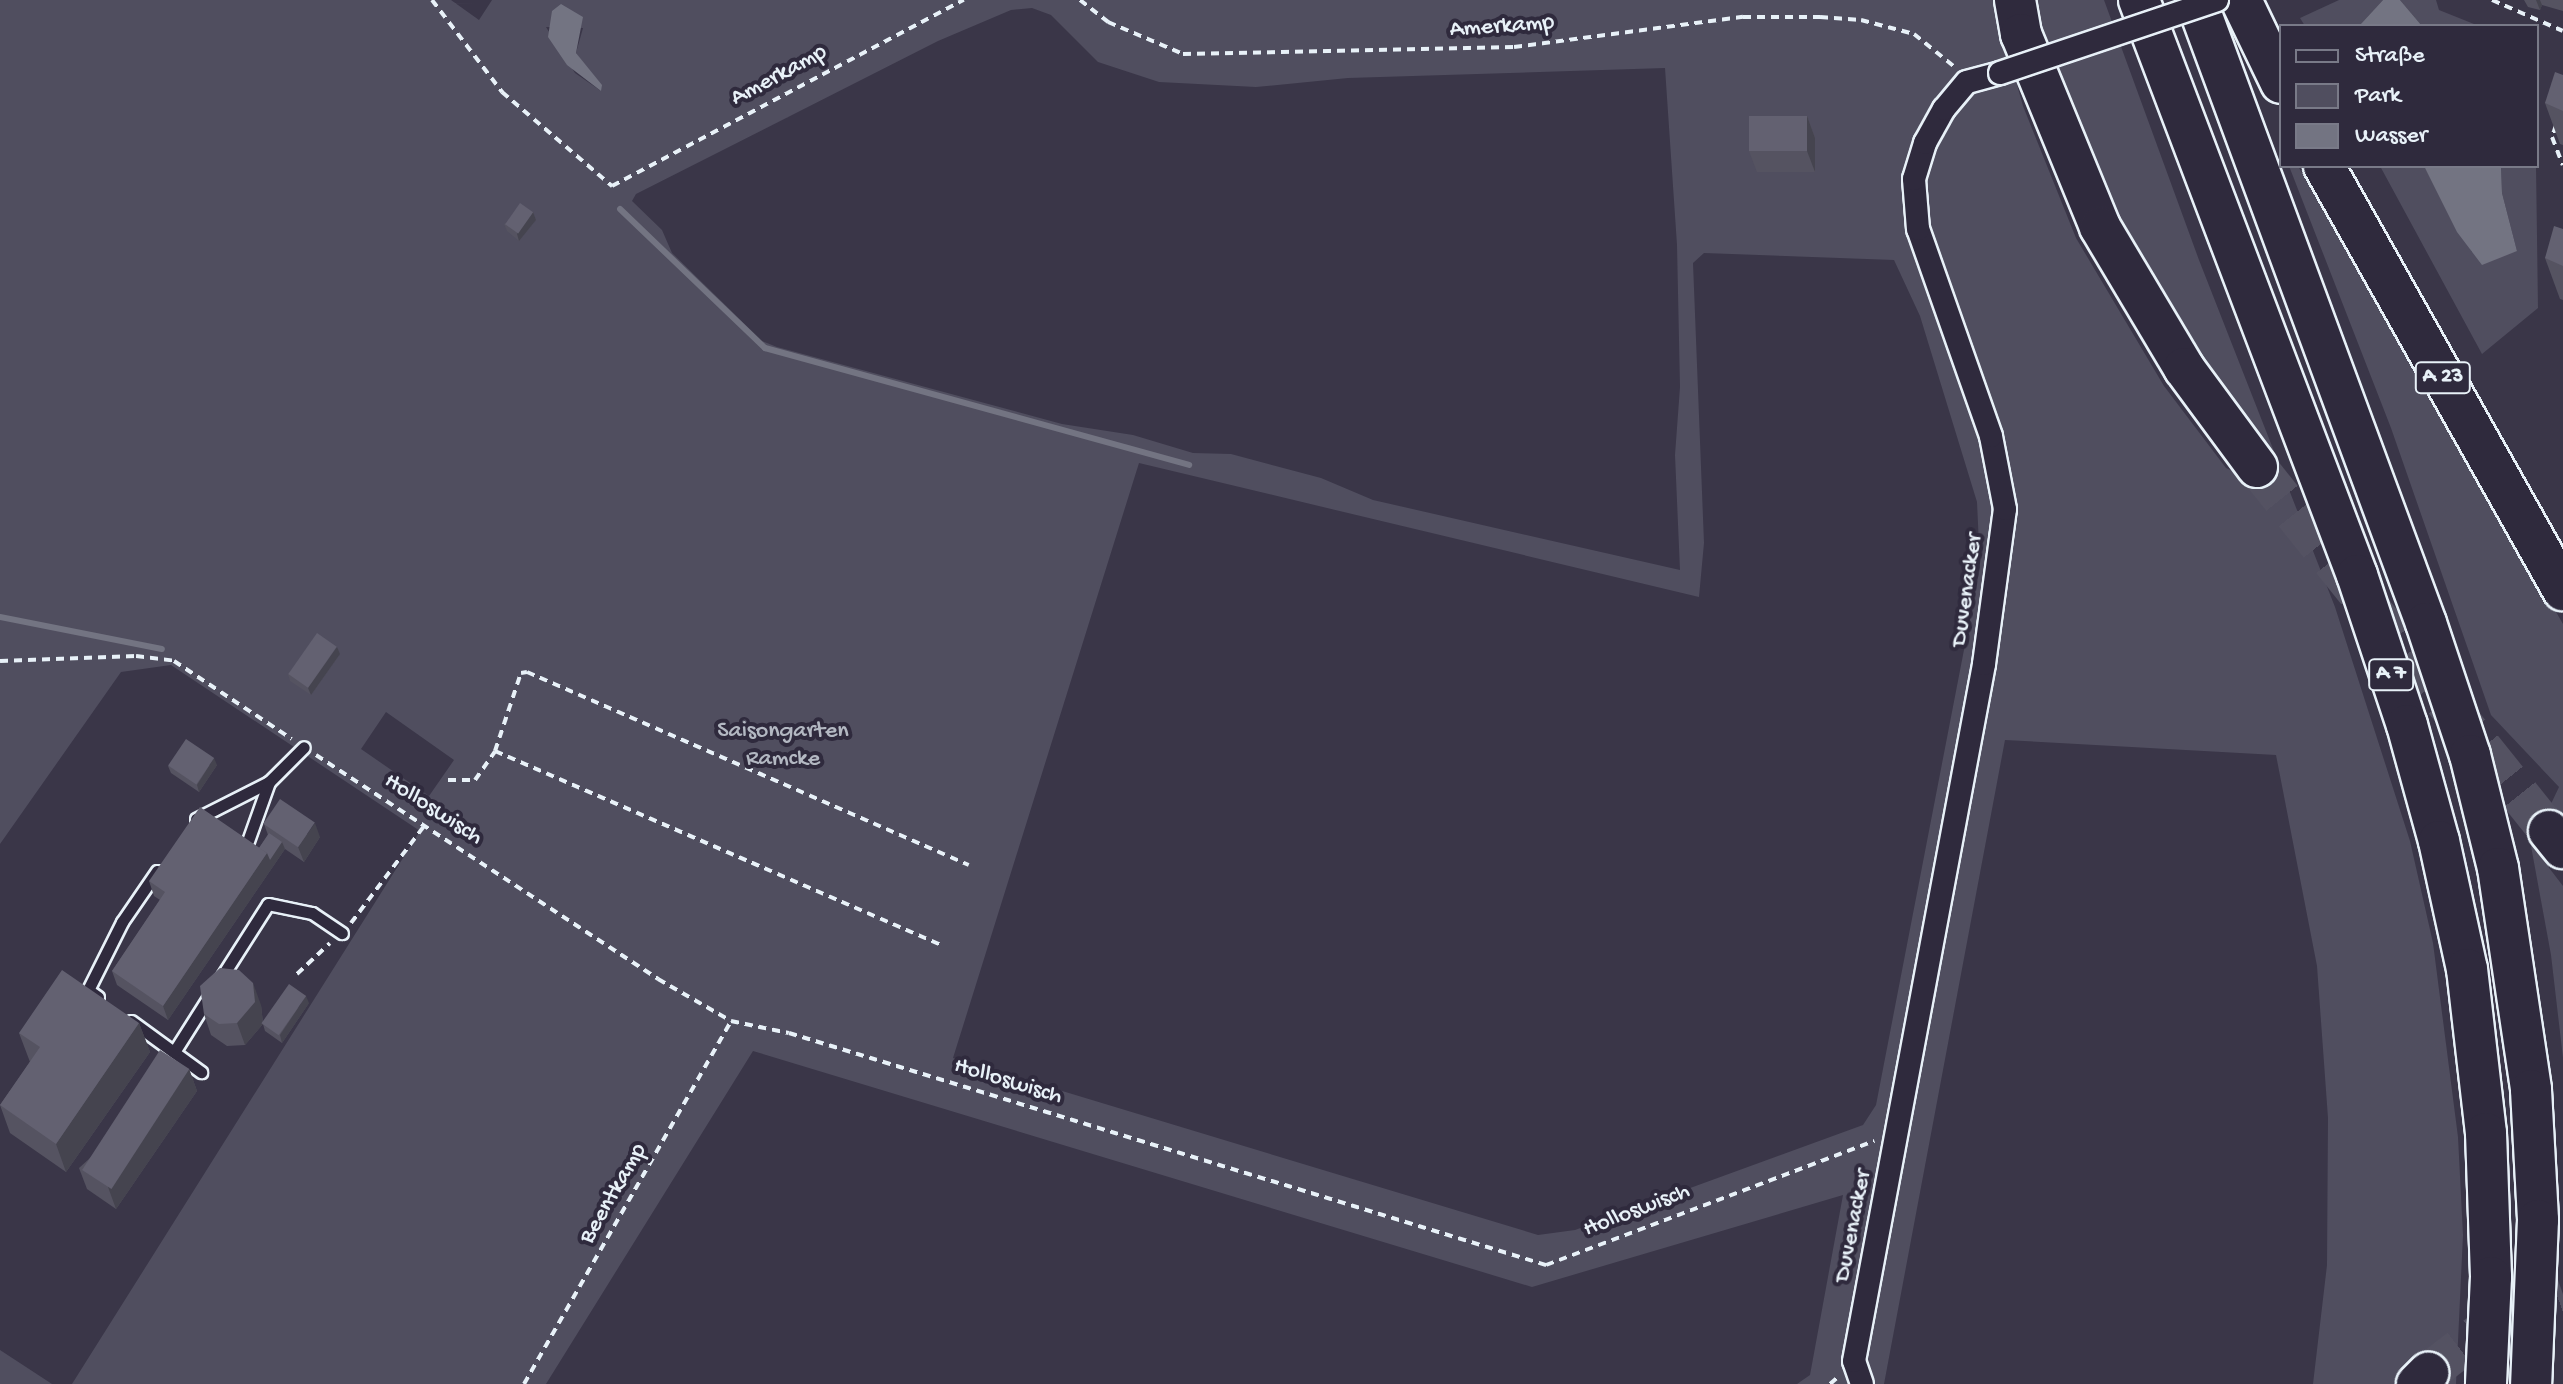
<!DOCTYPE html>
<meta charset="utf-8">
<style>
body{margin:0}
#map{position:relative;width:2563px;height:1384px;overflow:hidden;background:#3a3648;font-family:"Gochi Hand",sans-serif}
div>[style]{position:absolute}
.green>*{inset:0;background:#504e5f}
.water>*{inset:0;background:#737482}
.stream>*{height:6px;margin:-3px;padding:0 3px;transform-origin:3px;border-radius:3px;background:#737482}
.motorway-tunnel>*{height:40px;margin-top:-20px;transform-origin:0;background:repeating-linear-gradient(90deg,#545262 0 40px,transparent 0 60px)}
.path>*{height:4px;margin-top:-2px;transform-origin:0;background:repeating-linear-gradient(90deg,#e8f1f8 0 8px,transparent 0 14px)}
.roads{filter:drop-shadow(2px 0 #e8f1f8) drop-shadow(-2px 0 #e8f1f8) drop-shadow(0 2px #e8f1f8) drop-shadow(0 -2px #e8f1f8)}
.service>*{height:11px;margin:-5.5px;padding:0 5.5px;transform-origin:5.5px;border-radius:5.5px;background:#2f2a3d}
.minor>*{height:22px;margin:-11px;padding:0 11px;transform-origin:11px;border-radius:11px;background:#2f2a3d}
.motorway>*{height:40px;margin:-20px;padding:0 20px;transform-origin:20px;border-radius:20px;background:#2f2a3d}
.bridges{filter:drop-shadow(2px 0 #e8f1f8) drop-shadow(-2px 0 #e8f1f8) drop-shadow(0 2px #e8f1f8) drop-shadow(0 -2px #e8f1f8)}
.minor-bridge>*{height:22px;margin:-11px;padding:0 11px;transform-origin:11px;border-radius:11px;background:#2f2a3d}
.wall>*{inset:0;background:#555361}
.shaded-wall>*{inset:0;background:#45444f}
.building>*{inset:0;background:#636171;transform-origin:0 0}
span{translate:-50% -50%;white-space:nowrap;text-align:center;line-height:1.15;-webkit-text-stroke:8px #2f2a3d;paint-order:stroke}
.shield-label span{padding:2px 6px;background:#2f2a3d;border:2px solid;border-radius:6px;-webkit-text-stroke-width:0}
.shield-label{font-size:22px;color:#e8f1f8;font-weight:700}
.street-label{font-size:24px;color:#e8f1f8}
.park-label{font-size:24px;color:#b3b8c2}
.legend{position:absolute;left:2279px;top:24px;width:260px;height:144px;box-sizing:border-box;background:#2f2a3d;border:2px solid #797a88;margin:0;padding:10px 14px;list-style:none;font-size:24px;color:#e8f1f8}
.legend li{display:flex;align-items:center;gap:16px;height:40px}
.legend b{width:40px;border:2px solid #797a88}
</style>
<div id="map">
<div class="green">
<div style="clip-path:polygon(evenodd,0 0,451px 0,479px 20px,492px 0,1993px 0,2023px 106px,2076px 238px,2164px 386px,2226px 468px,2237px 473px,2196px 359px,2113px 222px,2036px 21px,2034px 0,2104px 0,2199px 260px,2335px 607px,2410px 841px,2433px 943px,2458px 1137px,2463px 1235px,2456px 1384px,2438px 1384px,2406px 1369px,2395px 1384px,2313px 1384px,2327px 1265px,2328px 1118px,2317px 966px,2276px 755px,2005px 740px,1884px 1384px,1797px 1384px,1810px 1375px,1843px 1195px,1532px 1287px,753px 1051px,546px 1384px,72px 1384px,420px 831px,171px 665px,121px 672px,0 844px,0 0,1032px 8px,1051px 15px,1098px 62px,1159px 82px,1256px 87px,1348px 78px,1665px 68px,1677px 245px,1680px 387px,1675px 455px,1680px 570px,1373px 500px,1321px 478px,1231px 454px,1193px 453px,1133px 435px,1062px 424px,777px 347px,762px 341px,672px 253px,662px 230px,632px 201px,636px 194px,938px 41px,1011px 10px,1032px 8px,0 0,546px 27px,583px 28px,576px 53px,601px 91px,575px 73px,546px 27px,0 0,1704px 253px,1894px 260px,1920px 316px,1977px 502px,1980px 567px,1876px 1105px,1863px 1125px,1575px 1230px,1538px 1235px,953px 1058px,1139px 463px,1699px 597px,1704px 543px,1693px 263px,1704px 253px,0 0,386px 712px,454px 760px,429px 796px,361px 749px,386px 712px)"></div>
<div style="clip-path:polygon(2339px 0,2383px 0,2359px 26px,2305px 26px,2300px 18px)"></div>
<div style="clip-path:polygon(2400px 0,2436px 0,2439px 10px,2479px 26px,2422px 26px)"></div>
<div style="clip-path:polygon(2289px 166px,2298px 166px,2563px 624px,2563px 826px,2541px 848px,2543px 860px,2563px 886px,2563px 1058px,2551px 955px,2531px 846px,2559px 787px,2491px 715px,2391px 428px)"></div>
<div style="clip-path:polygon(2380px 166px,2424px 166px,2472px 252px,2517px 251px,2502px 193px,2501px 166px,2536px 166px,2538px 308px,2482px 354px)"></div>
<div style="clip-path:polygon(0 1350px,52px 1384px,0 1384px)"></div>
</div>
<div class="water">
<div style="clip-path:polygon(2383px 0,2400px 0,2422px 26px,2359px 26px)"></div>
<div style="clip-path:polygon(561px 4px,583px 17px,576px 53px,602px 85px,601px 91px,567px 65px,548px 37px,552px 11px)"></div>
<div style="clip-path:polygon(2424px 166px,2501px 166px,2502px 193px,2517px 251px,2482px 265px,2457px 232px)"></div>
</div>
<div class="stream">
<div style="left:620px;top:209px;width:201px;rotate:43.8deg"></div>
<div style="left:765px;top:348px;width:440px;rotate:15.4deg"></div>
<div style="left:0;top:617px;width:165px;rotate:11.2deg"></div>
</div>
<div class="motorway-tunnel">
<div style="left:2257px;top:467px;width:467px;rotate:51.3deg"></div>
<div style="left:2428px;top:1373px;width:92px;rotate:-37.5deg"></div>
<div style="left:2501px;top:1317px;width:66px;rotate:-19.5deg"></div>
</div>
<div class="path">
<div style="left:432px;top:0;width:116px;rotate:52.7deg"></div>
<div style="left:502px;top:92px;width:145px;rotate:40.5deg"></div>
<div style="left:612px;top:186px;width:398px;rotate:-27.9deg"></div>
<div style="left:1080px;top:0;width:36px;rotate:38deg"></div>
<div style="left:1108px;top:22px;width:82px;rotate:23.1deg"></div>
<div style="left:1183px;top:54px;width:331px;rotate:-1.2deg"></div>
<div style="left:1514px;top:47px;width:231px;rotate:-7.5deg"></div>
<div style="left:1743px;top:17px;width:77px"></div>
<div style="left:1820px;top:17px;width:41px;rotate:4.2deg"></div>
<div style="left:1861px;top:20px;width:55px;rotate:14.8deg"></div>
<div style="left:1914px;top:34px;width:54px;rotate:39deg"></div>
<div style="left:2492px;top:0;width:77px;rotate:23.6deg"></div>
<div style="left:2556px;top:125px;width:13px;rotate:108deg"></div>
<div style="left:2552px;top:137px;width:30px;rotate:69deg"></div>
<div style="left:0;top:661px;width:136px;rotate:-2.1deg"></div>
<div style="left:136px;top:656px;width:38px;rotate:7deg"></div>
<div style="left:174px;top:661px;width:141px;rotate:33.5deg"></div>
<div style="left:495px;top:751px;width:82px;rotate:-71.6deg"></div>
<div style="left:521px;top:673px;width:6px;rotate:-9deg"></div>
<div style="left:527px;top:672px;width:482px;rotate:23.6deg"></div>
<div style="left:316px;top:755px;width:409px;rotate:33.2deg"></div>
<div style="left:658px;top:979px;width:84px;rotate:29.9deg"></div>
<div style="left:731px;top:1021px;width:59px;rotate:11.7deg"></div>
<div style="left:789px;top:1033px;width:792px;rotate:17.04deg"></div>
<div style="left:1546px;top:1265px;width:351px;rotate:-20.7deg"></div>
<div style="left:448px;top:780px;width:27px"></div>
<div style="left:475px;top:780px;width:35px;rotate:-55deg"></div>
<div style="left:495px;top:751px;width:489px;rotate:23.5deg"></div>
<div style="left:351px;top:923px;width:121px;rotate:-53deg"></div>
<div style="left:297px;top:974px;width:45px;rotate:-43.2deg"></div>
<div style="left:524px;top:1384px;width:418px;rotate:-60.3deg"></div>
<div style="left:1830px;top:1384px;width:11px;rotate:-41deg"></div>
</div>
<div class="roads">
<div class="service">
<div style="left:196px;top:819px;width:82px;rotate:-26.9deg"></div>
<div style="left:269px;top:782px;width:49px;rotate:-45deg"></div>
<div style="left:248px;top:841px;width:63px;rotate:-70.4deg"></div>
<div style="left:219px;top:981px;width:91px;rotate:-57.5deg"></div>
<div style="left:268px;top:904px;width:45px;rotate:11.6deg"></div>
<div style="left:312px;top:913px;width:36px;rotate:34deg"></div>
<div style="left:98px;top:997px;width:12px;rotate:-145deg"></div>
<div style="left:88px;top:990px;width:76px;rotate:-63.4deg"></div>
<div style="left:122px;top:922px;width:62px;rotate:-55.5deg"></div>
<div style="left:131px;top:1021px;width:87px;rotate:36.1deg"></div>
<div style="left:174px;top:1052px;width:67px;rotate:-57.7deg"></div>
</div>
<div class="minor">
<div style="left:1862px;top:1384px;width:24px;rotate:-109deg"></div>
<div style="left:1854px;top:1361px;width:709px;rotate:-79.43deg"></div>
<div style="left:1984px;top:664px;width:156px;rotate:-82.3deg"></div>
<div style="left:2005px;top:509px;width:74px;rotate:-100.9deg"></div>
<div style="left:1991px;top:436px;width:219px;rotate:-109.4deg"></div>
<div style="left:1918px;top:229px;width:50px;rotate:-94.6deg"></div>
<div style="left:1914px;top:179px;width:38px;rotate:-73deg"></div>
<div style="left:1925px;top:143px;width:39px;rotate:-61deg"></div>
<div style="left:1944px;top:109px;width:35px;rotate:-50deg"></div>
<div style="left:1967px;top:82px;width:34px;rotate:-15deg"></div>
</div>
<div class="motorway">
<div style="left:2015px;top:0;width:35px;rotate:80deg"></div>
<div style="left:2021px;top:34px;width:209px;rotate:67.7deg"></div>
<div style="left:2100px;top:227px;width:164px;rotate:59.2deg"></div>
<div style="left:2184px;top:368px;width:123px;rotate:53.6deg"></div>
<div style="left:2139px;top:0;width:615px;rotate:69.24deg"></div>
<div style="left:2357px;top:575px;width:158px;rotate:71.6deg"></div>
<div style="left:2407px;top:725px;width:120px;rotate:74.6deg"></div>
<div style="left:2439px;top:841px;width:131px;rotate:77.7deg"></div>
<div style="left:2467px;top:969px;width:165px;rotate:83.4deg"></div>
<div style="left:2486px;top:1133px;width:144px;rotate:88deg"></div>
<div style="left:2491px;top:1277px;width:107px;rotate:92.7deg"></div>
<div style="left:2196px;top:0;width:664px;rotate:69.74deg"></div>
<div style="left:2426px;top:623px;width:139px;rotate:71.6deg"></div>
<div style="left:2470px;top:755px;width:116px;rotate:76.1deg"></div>
<div style="left:2498px;top:868px;width:224px;rotate:81.5deg"></div>
<div style="left:2531px;top:1090px;width:130px;rotate:86.9deg"></div>
<div style="left:2538px;top:1220px;width:164px;rotate:92.4deg"></div>
<div style="left:2241px;top:0;width:92px;rotate:64.3deg"></div>
<div style="left:2324px;top:166px;width:487px;rotate:60.6deg"></div>
<div style="left:2549px;top:831px;width:22px;rotate:51deg"></div>
<div style="left:2417px;top:1384px;width:16px;rotate:-45deg"></div>
</div>
</div>
<div class="bridges">
<div class="minor-bridge">
<div style="left:2000px;top:73px;width:229px;rotate:-18.6deg"></div>
</div>
</div>
<div class="wall">
<div style="clip-path:polygon(2524px 0,2563px 0,2563px 11px,2542px 5px,2540px 10px,2528px 7px)"></div>
<div style="clip-path:polygon(2563px 75px,2563px 145px,2560px 144px,2545px 103px)"></div>
<div style="clip-path:polygon(1807px 116px,1815px 138px,1815px 172px,1757px 172px,1749px 151px)"></div>
<div style="clip-path:polygon(533px 212px,536px 220px,519px 241px,507px 231px,504px 224px)"></div>
<div style="clip-path:polygon(2563px 229px,2563px 300px,2560px 299px,2545px 258px)"></div>
<div style="clip-path:polygon(340px 654px,311px 695px,290px 681px,288px 674px)"></div>
<div style="clip-path:polygon(217px 765px,199px 792px,171px 773px,168px 766px)"></div>
<div style="clip-path:polygon(264px 824px,320px 837px,304px 862px,285px 849px,168px 1020px,117px 985px,112px 971px,160px 900px,154px 896px,149px 881px,259px 848px,268px 835px)"></div>
<div style="clip-path:polygon(309px 1003px,282px 1043px,265px 1031px,263px 1024px,245px 1045px,227px 1046px,211px 1035px,204px 1014px,261px 1005px,263px 1023px)"></div>
<div style="clip-path:polygon(139px 1023px,150px 1052px,66px 1172px,10px 1133px,0 1105px,30px 1062px,19px 1033px)"></div>
<div style="clip-path:polygon(189px 1069px,197px 1091px,116px 1209px,87px 1189px,79px 1168px)"></div>
</div>
<div class="shaded-wall">
<div style="clip-path:polygon(2536px 0,2540px 0,2542px 5px,2540px 10px)"></div>
<div style="clip-path:polygon(1807px 116px,1815px 138px,1815px 172px,1807px 151px)"></div>
<div style="clip-path:polygon(533px 212px,536px 220px,519px 241px,517px 234px)"></div>
<div style="clip-path:polygon(337px 647px,340px 654px,311px 695px,308px 688px)"></div>
<div style="clip-path:polygon(214px 758px,217px 765px,199px 792px,197px 785px)"></div>
<div style="clip-path:polygon(315px 823px,320px 837px,304px 862px,298px 847px)"></div>
<div style="clip-path:polygon(282px 842px,285px 849px,168px 1020px,163px 1006px,267px 853px)"></div>
<div style="clip-path:polygon(253px 983px,261px 1005px,263px 1024px,245px 1045px,237px 1023px)"></div>
<div style="clip-path:polygon(306px 996px,309px 1003px,282px 1043px,280px 1035px)"></div>
<div style="clip-path:polygon(139px 1023px,150px 1052px,66px 1172px,56px 1144px)"></div>
<div style="clip-path:polygon(189px 1069px,197px 1091px,116px 1209px,108px 1187px)"></div>
</div>
<div class="building">
<div style="clip-path:polygon(2555px 72px,2563px 75px,2563px 111px,2545px 103px)"></div>
<div style="left:1749px;top:116px;width:58px;height:35px"></div>
<div style="left:520px;top:203px;width:16px;height:26px;rotate:35deg"></div>
<div style="clip-path:polygon(2554px 226px,2563px 229px,2563px 266px,2545px 258px)"></div>
<div style="left:317px;top:633px;width:24px;height:50px;rotate:35deg"></div>
<div style="left:186px;top:739px;width:34px;height:32px;rotate:34deg"></div>
<div style="left:280px;top:799px;width:42px;height:30px;rotate:34deg"></div>
<div style="clip-path:polygon(200px 807px,267px 853px,163px 1006px,112px 971px,165px 892px,149px 881px)"></div>
<div style="clip-path:polygon(269px 833px,282px 842px,270px 860px,267px 853px,259px 848px)"></div>
<div style="clip-path:polygon(220px 968px,239px 970px,253px 983px,255px 1002px,237px 1023px,219px 1024px,204px 1014px,200px 986px)"></div>
<div style="clip-path:polygon(62px 970px,139px 1023px,56px 1144px,0 1105px,40px 1047px,19px 1033px)"></div>
<div style="left:289px;top:984px;width:21px;height:48px;rotate:35deg"></div>
<div style="left:160px;top:1050px;width:35px;height:143px;rotate:33deg"></div>
</div>
<div class="shield-label">
<span style="left:2443px;top:378px">A 23</span>
<span style="left:2391px;top:675px">A 7</span>
</div>
<div class="street-label">
<span style="left:1502px;top:27px;rotate:-4deg">Amerkamp</span>
<span style="left:779px;top:76px;rotate:-28deg">Amerkamp</span>
<span style="left:1968px;top:590px;rotate:-82deg">Duvenacker</span>
<span style="left:433px;top:810px;rotate:33deg">Holloswisch</span>
<span style="left:1008px;top:1082px;rotate:17deg">Holloswisch</span>
<span style="left:614px;top:1194px;rotate:-60deg">Beentkamp</span>
<span style="left:1637px;top:1211px;rotate:-21deg">Holloswisch</span>
<span style="left:1854px;top:1226px;rotate:-79deg">Duvenacker</span>
</div>
<div class="park-label">
<span style="left:783px;top:746px">Saisongarten<br>Ramcke</span>
</div>
<ul class="legend">
<li><b style="height:10px;background:#2f2a3d"></b>Straße</li>
<li><b style="height:22px;background:#504e5f"></b>Park</li>
<li><b style="height:22px;background:#737482"></b>Wasser</li>
</ul>
</div>
